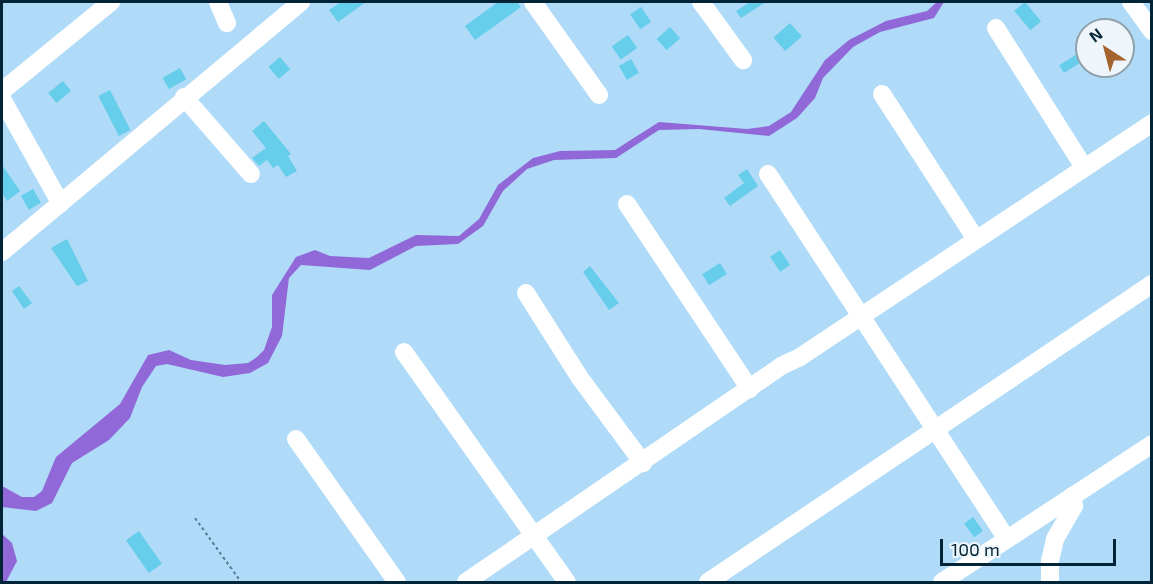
<!DOCTYPE html>
<style>
body{margin:0}
#map{position:relative;width:1153px;height:584px;overflow:hidden;background:#afdbf9;font-family:"Exo 2",sans-serif}
div>[style]{position:absolute}
.water>*{inset:0;background:#9168d7}
.building>*{inset:0;background:#66cdea;transform-origin:0 0}
.path>*{height:2px;margin-top:-1px;transform-origin:0;background:repeating-linear-gradient(90deg,#567c94 0 3px,transparent 0 6px)}
.minor>*{height:18px;margin:-9px;padding:0 9px;transform-origin:9px;border-radius:9px;background:#fff}
span{translate:-50% -50%;white-space:nowrap;text-align:center;line-height:1.15;-webkit-text-stroke:4.5px #eff6fb;paint-order:stroke}
.frame{position:absolute;inset:0;border:3px solid #032436;pointer-events:none}
.north{position:absolute;left:1075px;top:18px;width:60px;height:60px;box-sizing:border-box;background:#eff6fb;border:2px solid #91a2ac;border-radius:50%;rotate:324deg;font-size:16px;font-weight:700;line-height:24px;text-align:center;color:#032436}
.north::after{content:'';display:block;margin:auto;width:21px;height:27px;background:#a4642d;clip-path:polygon(50% 0,100% 100%,50% 72%,0 100%)}
.scale{position:absolute;left:940px;top:539px;width:176px;height:27px;box-sizing:border-box;border:3px solid #032436;border-top:0;padding-left:8px;font-size:18px;line-height:21px;white-space:nowrap;color:#032436;-webkit-text-stroke:4px #eff6fb;paint-order:stroke}
</style>
<div id="map">
<div class="water">
<div style="clip-path:polygon(937px 2px,944px 2px,934px 18px,880px 32px,853px 47px,823px 78px,815px 98px,797px 118px,769px 136px,699px 129px,659px 130px,616px 158px,554px 160px,527px 169px,503px 191px,483px 226px,458px 244px,416px 246px,370px 270px,301px 265px,289px 278px,282px 336px,268px 363px,250px 373px,223px 377px,167px 364px,156px 366px,142px 387px,130px 418px,109px 440px,72px 463px,52px 503px,36px 511px,2px 507px,2px 486px,22px 497px,34px 497px,42px 491px,56px 457px,120px 404px,148px 355px,169px 350px,191px 360px,225px 365px,248px 363px,257px 357px,264px 350px,272px 327px,272px 295px,296px 257px,315px 250px,330px 256px,369px 258px,416px 235px,459px 236px,479px 219px,498px 185px,533px 158px,560px 151px,615px 150px,659px 122px,747px 129px,769px 126px,791px 112px,825px 60px,849px 40px,886px 21px,927px 11px)"></div>
<div style="clip-path:polygon(2px 534px,12px 543px,17px 561px,6px 582px,2px 582px)"></div>
</div>
<div class="building">
<div style="clip-path:polygon(341px 2px,366px 2px,338px 22px,329px 10px)"></div>
<div style="clip-path:polygon(498px 2px,517px 2px,521px 7px,475px 40px,465px 26px)"></div>
<div style="clip-path:polygon(750px 2px,766px 2px,741px 18px,736px 11px)"></div>
<div style="left:1025px;top:2px;width:25px;height:14px;rotate:50deg"></div>
<div style="left:641px;top:7px;width:18px;height:13px;rotate:56deg"></div>
<div style="left:790px;top:23px;width:18px;height:22px;rotate:49deg"></div>
<div style="left:670px;top:27px;width:15px;height:18px;rotate:48deg"></div>
<div style="left:628px;top:35px;width:16px;height:20px;rotate:55deg"></div>
<div style="left:1082px;top:51px;width:9px;height:27px;rotate:58deg"></div>
<div style="left:280px;top:57px;width:16px;height:15px;rotate:50deg"></div>
<div style="left:631px;top:59px;width:16px;height:14px;rotate:60deg"></div>
<div style="left:180px;top:68px;width:13px;height:20px;rotate:61deg"></div>
<div style="left:63px;top:81px;width:13px;height:19px;rotate:51deg"></div>
<div style="left:110px;top:90px;width:45px;height:13px;rotate:63deg"></div>
<div style="clip-path:polygon(264px 121px,291px 154px,288px 156px,297px 171px,286px 177px,278px 165px,273px 168px,267px 160px,259px 166px,252px 158px,266px 148px,252px 131px)"></div>
<div style="clip-path:polygon(2px 165px,20px 191px,7px 201px,2px 193px)"></div>
<div style="clip-path:polygon(747px 169px,758px 186px,730px 206px,724px 198px,744px 183px,738px 175px)"></div>
<div style="left:33px;top:189px;width:16px;height:14px;rotate:60deg"></div>
<div style="clip-path:polygon(67px 239px,88px 281px,77px 286px,51px 248px)"></div>
<div style="left:780px;top:250px;width:18px;height:12px;rotate:56deg"></div>
<div style="left:720px;top:263px;width:13px;height:21px;rotate:58deg"></div>
<div style="clip-path:polygon(590px 266px,619px 303px,609px 310px,583px 272px)"></div>
<div style="clip-path:polygon(19px 286px,32px 303px,24px 309px,12px 291px)"></div>
<div style="left:973px;top:517px;width:17px;height:11px;rotate:54deg"></div>
<div style="left:139px;top:531px;width:40px;height:16px;rotate:55deg"></div>
</div>
<div class="path">
<div style="left:195px;top:518px;width:79px;rotate:54.3deg"></div>
</div>
<div class="minor">
<div style="left:218px;top:2px;width:23px;rotate:67deg"></div>
<div style="left:533px;top:2px;width:114px;rotate:54.6deg"></div>
<div style="left:701px;top:2px;width:72px;rotate:54.1deg"></div>
<div style="left:1131px;top:2px;width:36px;rotate:54deg"></div>
<div style="left:996px;top:28px;width:165px;rotate:57.7deg"></div>
<div style="left:2px;top:91px;width:141px;rotate:-39.2deg"></div>
<div style="left:882px;top:94px;width:171px;rotate:57.1deg"></div>
<div style="left:184px;top:97px;width:102px;rotate:49deg"></div>
<div style="left:2px;top:99px;width:120px;rotate:60.7deg"></div>
<div style="left:768px;top:174px;width:436px;rotate:56.8deg"></div>
<div style="left:627px;top:204px;width:222px;rotate:56.4deg"></div>
<div style="left:2px;top:252px;width:390px;rotate:-39.9deg"></div>
<div style="left:526px;top:293px;width:101px;rotate:57.6deg"></div>
<div style="left:580px;top:378px;width:106px;rotate:53.5deg"></div>
<div style="left:404px;top:352px;width:282px;rotate:54.7deg"></div>
<div style="left:296px;top:439px;width:175px;rotate:54.8deg"></div>
<div style="left:466px;top:582px;width:382px;rotate:-34.4deg"></div>
<div style="left:781px;top:366px;width:21px;rotate:-25deg"></div>
<div style="left:800px;top:357px;width:423px;rotate:-33.6deg"></div>
<div style="left:708px;top:582px;width:535px;rotate:-33.87deg"></div>
<div style="left:942px;top:582px;width:251px;rotate:-33.3deg"></div>
<div style="left:1050px;top:582px;width:21px;rotate:-90deg"></div>
<div style="left:1050px;top:561px;width:23px;rotate:-77deg"></div>
<div style="left:1055px;top:539px;width:38px;rotate:-60deg"></div>
<div style="left:1074px;top:506px;width:10px;rotate:-101deg"></div>
</div>
<div class="frame"></div>
<div class="north">N</div>
<div class="scale">100 m</div>
</div>
